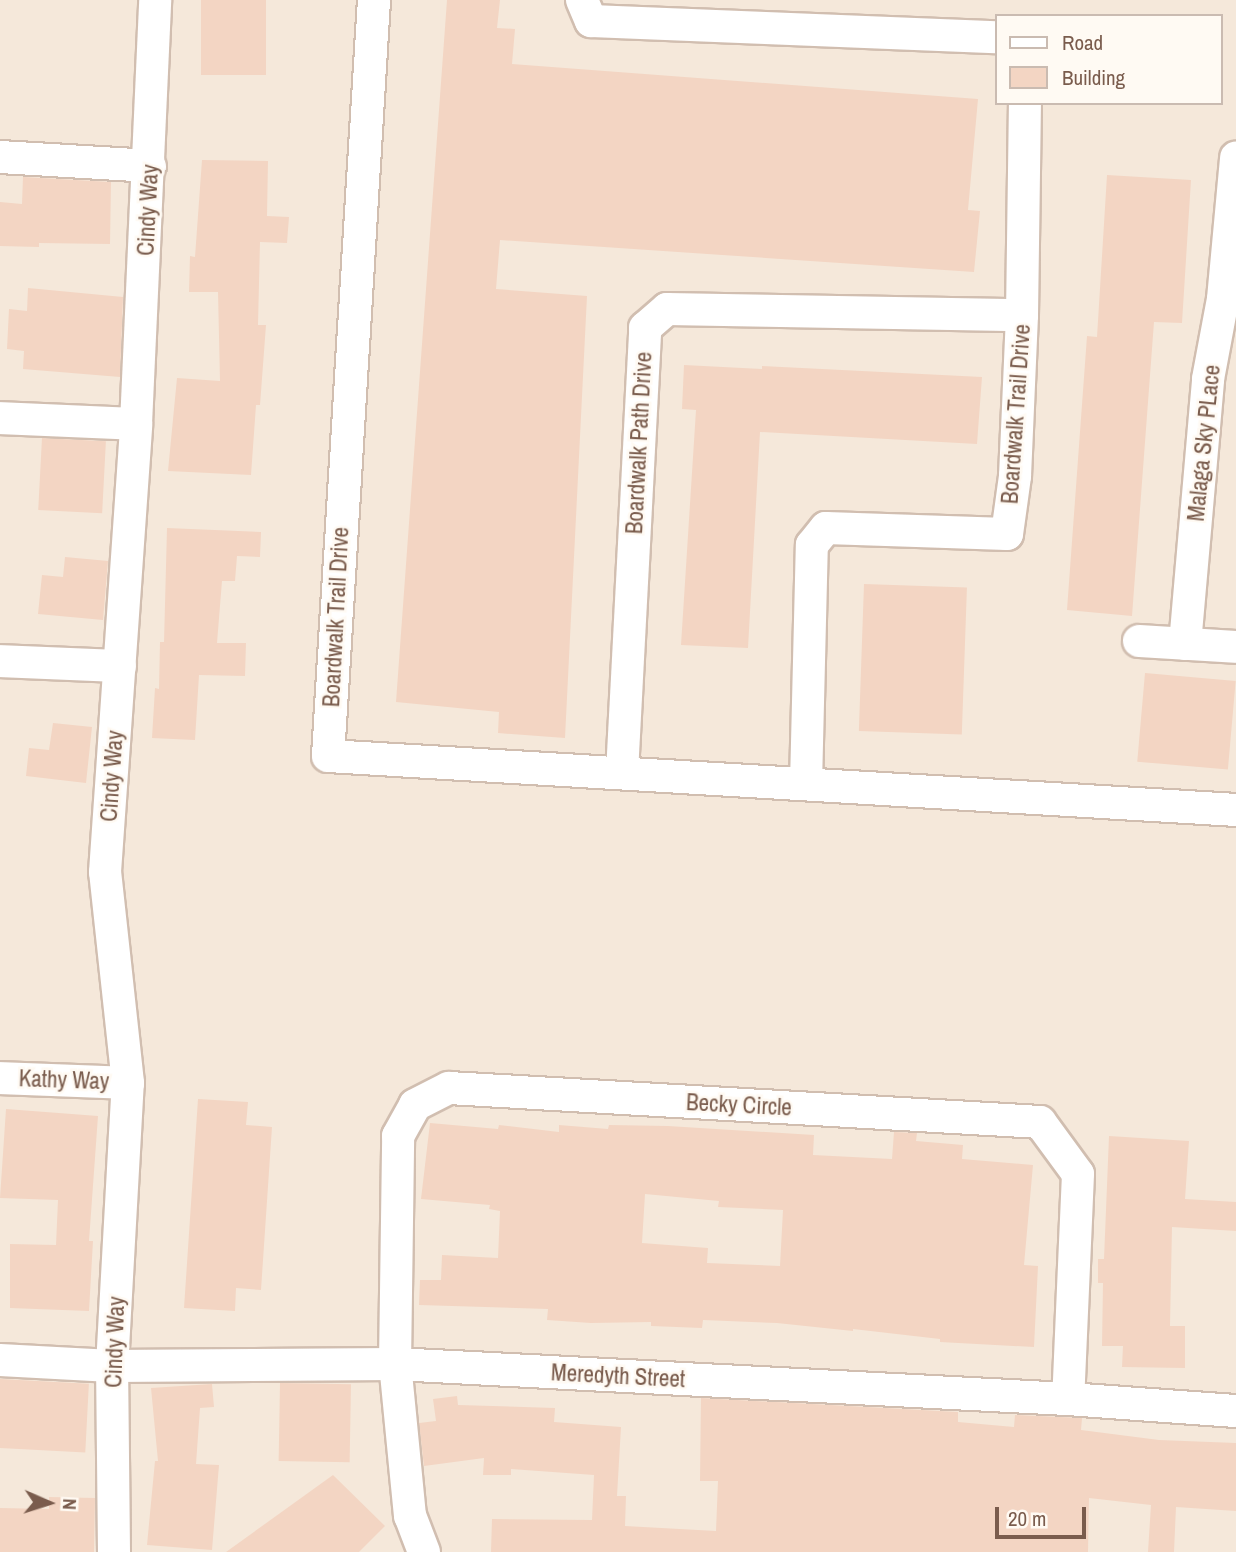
<!DOCTYPE html>
<style>
body{margin:0}
#map{position:relative;width:1236px;height:1552px;overflow:hidden;background:#fdf6ec;font-family:"Archivo Narrow",sans-serif}
div>[style]{position:absolute}
.residential>*{inset:0;background:#f5e8da}
.building>*{inset:0;background:#f3d5c3;transform-origin:0 0}
.roads{filter:drop-shadow(2px 0 #d1beb0) drop-shadow(-2px 0 #d1beb0) drop-shadow(0 2px #d1beb0) drop-shadow(0 -2px #d1beb0)}
.street>*{height:32px;margin:-16px;padding:0 16px;transform-origin:16px;border-radius:16px;background:#fff}
span{translate:-50% -50%;white-space:nowrap;text-align:center;line-height:1.15;-webkit-text-stroke:5px #fffaf3;paint-order:stroke}
.street-label{font-size:23px;color:#7a5c4d}
.legend{position:absolute;left:995px;top:14px;width:228px;height:91px;box-sizing:border-box;background:#fffaf3;border:2px solid #cabbb1;margin:0;padding:9px 12px;list-style:none;font-size:21px;color:#7a5c4d}
.legend li{display:flex;align-items:center;gap:14px;height:35px}
.legend b{width:35px;border:2px solid #cabbb1}
.north{position:absolute;left:14px;top:1468px;width:70px;height:70px;-webkit-text-stroke:5px #fffaf3;paint-order:stroke;rotate:93deg;font-size:19px;font-weight:700;line-height:28px;text-align:center;color:#7a5c4d}
.north::after{content:'';display:block;margin:auto;width:24px;height:32px;background:#7a5c4d;clip-path:polygon(50% 0,100% 100%,50% 72%,0 100%)}
.scale{position:absolute;left:995px;top:1507px;width:91px;height:32px;box-sizing:border-box;border:4px solid #7a5c4d;border-top:0;padding-left:9px;font-size:21px;line-height:24px;white-space:nowrap;color:#7a5c4d;-webkit-text-stroke:5px #fffaf3;paint-order:stroke}
</style>
<div id="map">
<div class="residential">
<div style="clip-path:polygon(evenodd,0 0,1236px 0,1236px 1552px,0 1552px,0 0,996px 16px,1220px 16px,1220px 103px,996px 103px,996px 16px)"></div>
</div>
<div class="building">
<div style="left:201px;top:0;width:65px;height:75px"></div>
<div style="clip-path:polygon(447px 0,500px 0,497px 28px,515px 29px,512px 64px,978px 99px,968px 210px,980px 211px,974px 272px,500px 240px,496px 289px,587px 296px,565px 738px,498px 733px,499px 712px,396px 702px)"></div>
<div style="clip-path:polygon(202px 160px,268px 161px,267px 216px,289px 217px,287px 243px,260px 242px,258px 325px,266px 325px,260px 405px,256px 405px,251px 475px,168px 471px,177px 378px,220px 381px,218px 292px,189px 292px,190px 256px,195px 257px)"></div>
<div style="clip-path:polygon(1107px 175px,1191px 180px,1182px 323px,1154px 322px,1132px 616px,1067px 610px,1087px 336px,1097px 337px)"></div>
<div style="clip-path:polygon(23px 177px,111px 182px,110px 244px,39px 243px,39px 247px,0 246px,0 202px,22px 204px)"></div>
<div style="clip-path:polygon(28px 288px,123px 297px,120px 377px,23px 369px,24px 351px,7px 349px,9px 309px,27px 311px)"></div>
<div style="clip-path:polygon(684px 365px,762px 369px,762px 366px,982px 377px,977px 444px,760px 432px,748px 648px,681px 645px,696px 410px,682px 409px)"></div>
<div style="left:42px;top:438px;width:64px;height:72px;rotate:3deg"></div>
<div style="clip-path:polygon(167px 528px,261px 532px,260px 557px,237px 556px,235px 581px,222px 581px,217px 643px,246px 643px,245px 676px,199px 675px,195px 740px,152px 738px,155px 688px,159px 689px,160px 642px,164px 642px)"></div>
<div style="clip-path:polygon(65px 557px,108px 561px,103px 620px,38px 614px,42px 575px,63px 577px)"></div>
<div style="left:864px;top:584px;width:103px;height:147px;rotate:2deg"></div>
<div style="left:1145px;top:673px;width:91px;height:89px;rotate:5deg"></div>
<div style="clip-path:polygon(53px 723px,92px 727px,86px 783px,26px 776px,29px 748px,49px 750px)"></div>
<div style="clip-path:polygon(198px 1099px,248px 1102px,246px 1125px,272px 1127px,261px 1290px,236px 1288px,235px 1311px,184px 1308px)"></div>
<div style="clip-path:polygon(6px 1109px,98px 1116px,89px 1241px,93px 1241px,89px 1311px,10px 1308px,10px 1244px,56px 1245px,58px 1200px,0 1198px)"></div>
<div style="clip-path:polygon(evenodd,430px 1123px,498px 1129px,499px 1125px,559px 1132px,559px 1125px,608px 1129px,609px 1125px,668px 1126px,814px 1135px,813px 1155px,892px 1159px,894px 1132px,917px 1133px,916px 1141px,963px 1145px,962px 1159px,1033px 1165px,1024px 1265px,1038px 1266px,1034px 1347px,940px 1342px,940px 1339px,853px 1329px,853px 1331px,777px 1323px,703px 1320px,702px 1328px,651px 1326px,651px 1322px,591px 1323px,547px 1320px,548px 1309px,419px 1305px,420px 1280px,441px 1280px,442px 1255px,498px 1258px,500px 1211px,489px 1209px,490px 1205px,421px 1199px,430px 1123px,645px 1194px,719px 1201px,718px 1207px,783px 1210px,780px 1266px,707px 1263px,708px 1248px,642px 1243px,645px 1194px)"></div>
<div style="clip-path:polygon(1109px 1136px,1189px 1141px,1185px 1199px,1236px 1202px,1236px 1231px,1172px 1227px,1170px 1326px,1185px 1326px,1185px 1368px,1122px 1367px,1123px 1346px,1102px 1346px,1103px 1283px,1098px 1283px,1098px 1259px,1104px 1259px)"></div>
<div style="left:0;top:1379px;width:89px;height:69px;rotate:3deg"></div>
<div style="left:280px;top:1383px;width:71px;height:78px;rotate:1deg"></div>
<div style="clip-path:polygon(212px 1384px,214px 1407px,200px 1408px,196px 1464px,219px 1465px,212px 1550px,147px 1545px,155px 1461px,158px 1461px,151px 1388px)"></div>
<div style="clip-path:polygon(457px 1396px,458px 1405px,555px 1408px,554px 1422px,621px 1427px,617px 1496px,626px 1496px,625px 1526px,716px 1531px,718px 1481px,700px 1481px,701px 1398px,958px 1412px,958px 1422px,1014px 1427px,1015px 1415px,1082px 1418px,1081px 1430px,1159px 1440px,1236px 1443px,1236px 1511px,1176px 1507px,1174px 1552px,1148px 1552px,1151px 1505px,1089px 1498px,1088px 1552px,491px 1552px,492px 1519px,592px 1520px,594px 1475px,511px 1469px,511px 1475px,483px 1475px,484px 1458px,424px 1466px,419px 1423px,436px 1421px,433px 1399px)"></div>
<div style="clip-path:polygon(333px 1475px,385px 1526px,359px 1552px,226px 1552px)"></div>
<div style="clip-path:polygon(49px 1497px,95px 1498px,94px 1552px,0 1552px,0 1508px,49px 1509px)"></div>
</div>
<div class="roads">
<div class="street">
<div style="left:374px;top:0;width:757px;rotate:93.48deg"></div>
<div style="left:328px;top:756px;width:910px;rotate:3.4deg"></div>
<div style="left:582px;top:0;width:23px;rotate:67deg"></div>
<div style="left:591px;top:21px;width:405px;rotate:2.3deg"></div>
<div style="left:0;top:157px;width:150px;rotate:3.4deg"></div>
<div style="left:0;top:418px;width:136px;rotate:2.5deg"></div>
<div style="left:1139px;top:641px;width:97px;rotate:3.5deg"></div>
<div style="left:1185px;top:644px;width:266px;rotate:-85deg"></div>
<div style="left:1208px;top:379px;width:81px;rotate:-79.4deg"></div>
<div style="left:1223px;top:299px;width:142px;rotate:-84.7deg"></div>
<div style="left:0;top:661px;width:120px;rotate:2.4deg"></div>
<div style="left:622px;top:773px;width:446px;rotate:-87deg"></div>
<div style="left:645px;top:328px;width:29px;rotate:-41deg"></div>
<div style="left:667px;top:309px;width:355px;rotate:1deg"></div>
<div style="left:806px;top:784px;width:239px;rotate:-88.6deg"></div>
<div style="left:812px;top:545px;width:22px;rotate:-51deg"></div>
<div style="left:826px;top:528px;width:181px;rotate:1.9deg"></div>
<div style="left:1007px;top:534px;width:59px;rotate:-82.1deg"></div>
<div style="left:1015px;top:476px;width:161px;rotate:-87.5deg"></div>
<div style="left:1022px;top:315px;width:212px;rotate:-89.2deg"></div>
<div style="left:0;top:1078px;width:128px;rotate:2.2deg"></div>
<div style="left:0;top:1360px;width:112px;rotate:3.1deg"></div>
<div style="left:112px;top:1366px;width:283px;rotate:-0.4deg"></div>
<div style="left:395px;top:1364px;width:674px;rotate:2.98deg"></div>
<div style="left:1068px;top:1399px;width:168px;rotate:4.1deg"></div>
<div style="left:114px;top:1552px;width:186px;rotate:-90.6deg"></div>
<div style="left:112px;top:1366px;width:283px;rotate:-86.8deg"></div>
<div style="left:128px;top:1083px;width:212px;rotate:-96.2deg"></div>
<div style="left:105px;top:872px;width:449px;rotate:-86deg"></div>
<div style="left:136px;top:424px;width:424px;rotate:-87.4deg"></div>
<div style="left:424px;top:1552px;width:39px;rotate:-111deg"></div>
<div style="left:410px;top:1516px;width:153px;rotate:-95.6deg"></div>
<div style="left:395px;top:1364px;width:228px;rotate:-89.2deg"></div>
<div style="left:398px;top:1136px;width:35px;rotate:-61deg"></div>
<div style="left:415px;top:1105px;width:38px;rotate:-27deg"></div>
<div style="left:449px;top:1088px;width:592px;rotate:3.29deg"></div>
<div style="left:1040px;top:1122px;width:64px;rotate:53.8deg"></div>
<div style="left:1078px;top:1174px;width:225px;rotate:92.5deg"></div>
</div>
</div>
<div class="street-label">
<span style="left:148px;top:210px;rotate:-87deg">Cindy Way</span>
<span style="left:1016px;top:414px;rotate:-86deg">Boardwalk Trail Drive</span>
<span style="left:639px;top:443px;rotate:-87deg">Boardwalk Path Drive</span>
<span style="left:1204px;top:443px;rotate:-84deg">Malaga Sky PLace</span>
<span style="left:336px;top:617px;rotate:-87deg">Boardwalk Trail Drive</span>
<span style="left:112px;top:776px;rotate:-86deg">Cindy Way</span>
<span style="left:64px;top:1080px;rotate:2deg">Kathy Way</span>
<span style="left:739px;top:1105px;rotate:3deg">Becky Circle</span>
<span style="left:115px;top:1342px;rotate:-88deg">Cindy Way</span>
<span style="left:618px;top:1376px;rotate:3deg">Meredyth Street</span>
</div>
<ul class="legend">
<li><b style="height:9px;background:#fff"></b>Road</li>
<li><b style="height:19px;background:#f3d5c3"></b>Building</li>
</ul>
<div class="north">N</div>
<div class="scale">20 m</div>
</div>
